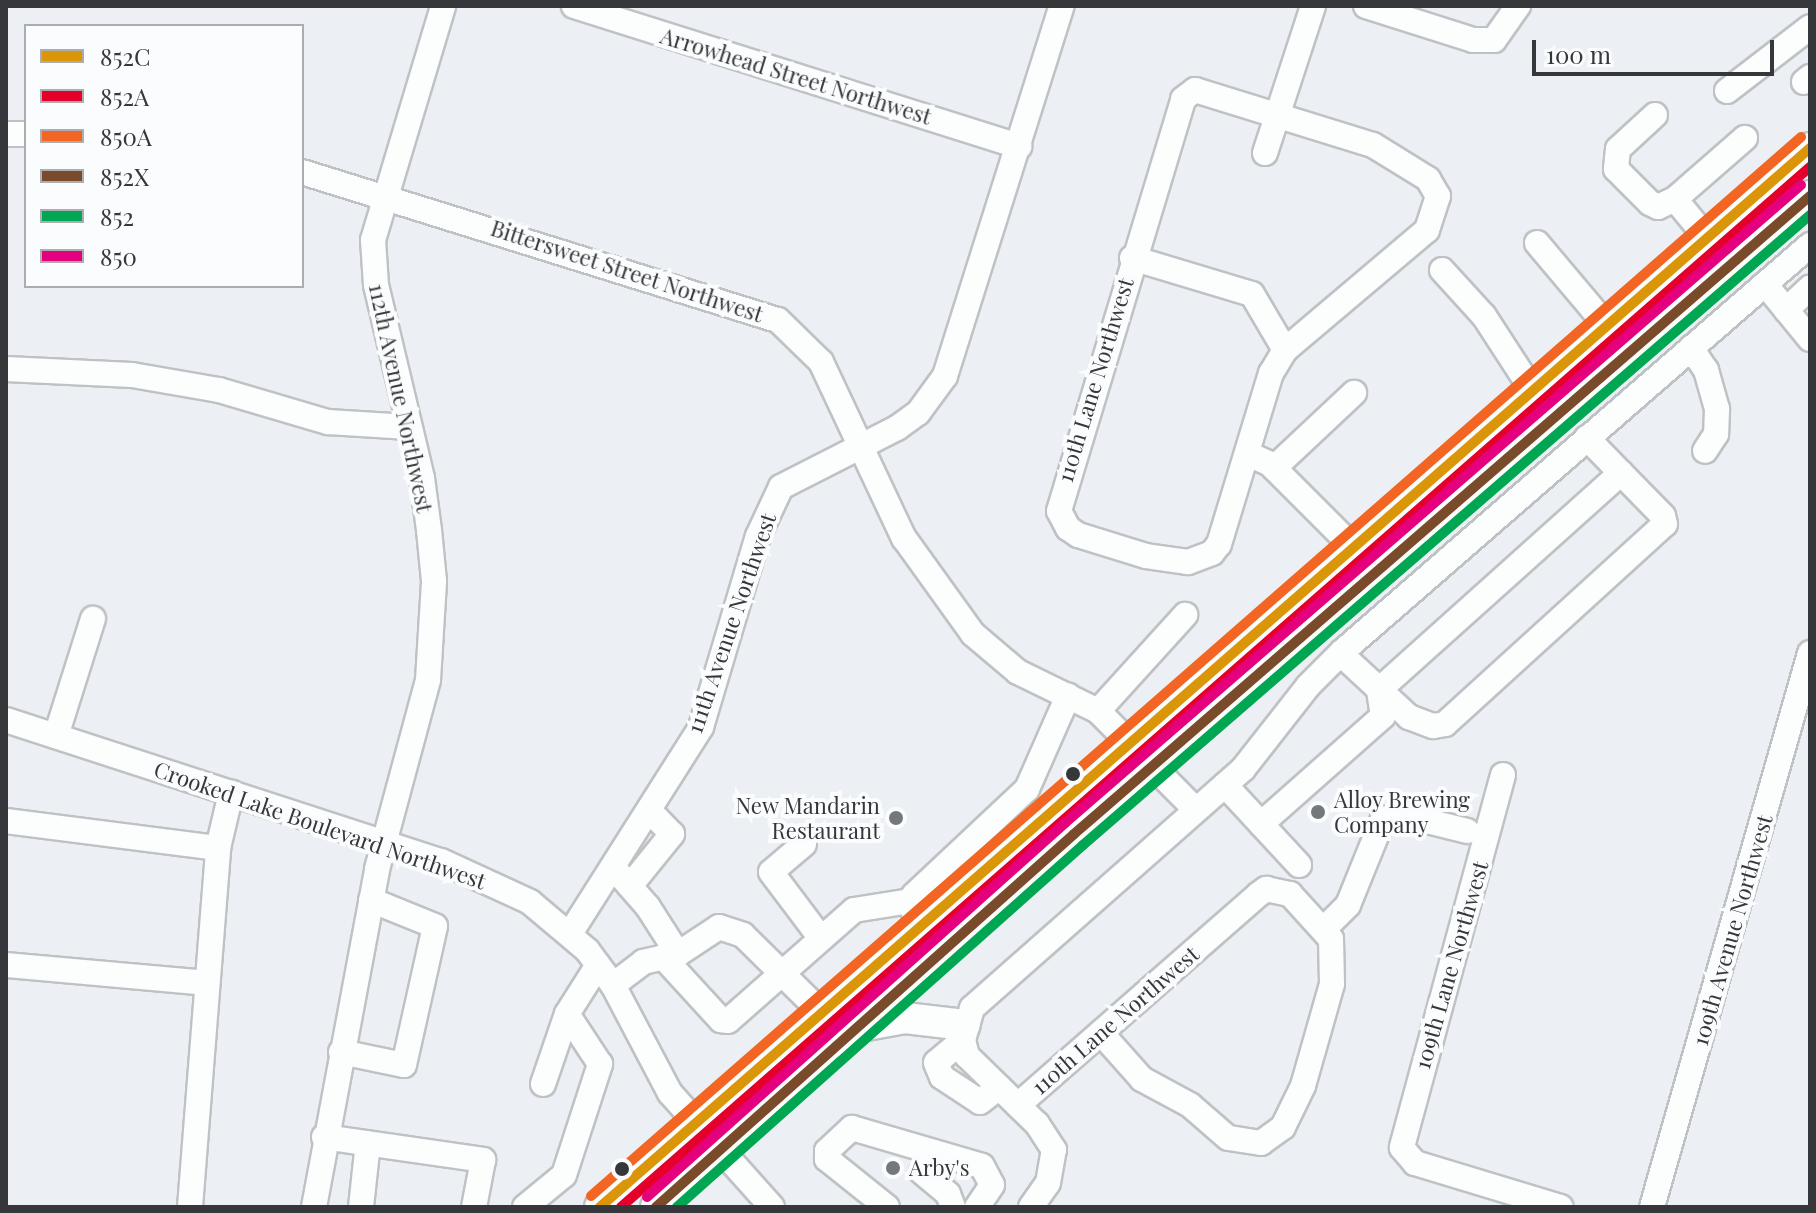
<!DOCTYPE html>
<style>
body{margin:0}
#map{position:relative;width:1816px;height:1213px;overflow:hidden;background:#ecf0f4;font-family:"Playfair Display",serif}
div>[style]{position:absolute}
.roads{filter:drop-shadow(2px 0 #bfc2c5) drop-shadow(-2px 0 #bfc2c5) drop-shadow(0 2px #bfc2c5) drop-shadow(0 -2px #bfc2c5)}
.minor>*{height:24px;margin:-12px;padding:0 12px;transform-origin:12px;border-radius:12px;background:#fcfdfd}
.major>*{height:30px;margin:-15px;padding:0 15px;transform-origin:15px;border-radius:15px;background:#fcfdfd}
.bus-1>*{height:10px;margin:-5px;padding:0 5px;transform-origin:5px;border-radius:5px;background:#da9509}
.bus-2>*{height:10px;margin:-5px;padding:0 5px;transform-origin:5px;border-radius:5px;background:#e4002b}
.bus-3>*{height:10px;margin:-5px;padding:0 5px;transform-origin:5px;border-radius:5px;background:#f26522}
.bus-4>*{height:10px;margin:-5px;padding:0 5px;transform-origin:5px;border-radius:5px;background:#7a4b2a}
.bus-5>*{height:10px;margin:-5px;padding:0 5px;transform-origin:5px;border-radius:5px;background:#00a651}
.bus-6>*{height:10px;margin:-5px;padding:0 5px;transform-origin:5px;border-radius:5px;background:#e5007d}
.dots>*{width:22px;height:22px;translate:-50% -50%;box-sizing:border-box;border:4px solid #fafcfd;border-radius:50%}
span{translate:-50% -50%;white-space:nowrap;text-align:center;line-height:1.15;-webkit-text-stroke:8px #fafcfd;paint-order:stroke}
.street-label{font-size:22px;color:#35373a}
.poi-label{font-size:22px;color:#35373a}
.left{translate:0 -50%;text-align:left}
.right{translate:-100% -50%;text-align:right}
.frame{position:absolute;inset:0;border:8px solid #35373a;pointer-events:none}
.legend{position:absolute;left:24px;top:24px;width:280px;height:264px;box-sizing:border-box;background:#fafcfd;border:2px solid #abadaf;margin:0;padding:10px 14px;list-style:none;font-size:24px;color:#35373a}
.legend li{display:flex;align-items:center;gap:16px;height:40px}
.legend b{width:40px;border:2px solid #abadaf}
.scale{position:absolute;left:1532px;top:40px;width:242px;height:36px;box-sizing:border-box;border:4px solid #35373a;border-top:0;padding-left:10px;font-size:24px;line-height:28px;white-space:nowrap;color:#35373a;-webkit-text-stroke:6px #fafcfd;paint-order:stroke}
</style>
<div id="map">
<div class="roads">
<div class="minor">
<div style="left:574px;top:6px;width:467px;rotate:17.5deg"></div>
<div style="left:1366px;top:6px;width:112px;rotate:17.6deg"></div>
<div style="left:1473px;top:40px;width:21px"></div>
<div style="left:1494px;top:40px;width:42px;rotate:-54.8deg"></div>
<div style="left:1804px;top:82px;width:8px;rotate:-40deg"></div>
<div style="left:1195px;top:90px;width:186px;rotate:17.2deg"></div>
<div style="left:1373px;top:145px;width:65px;rotate:31.7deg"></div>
<div style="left:1428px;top:179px;width:20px;rotate:60deg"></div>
<div style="left:1438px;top:196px;width:36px;rotate:108deg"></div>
<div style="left:1427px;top:230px;width:186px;rotate:139.8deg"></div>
<div style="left:1285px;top:350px;width:27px;rotate:121deg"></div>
<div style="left:1271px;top:373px;width:179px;rotate:106.9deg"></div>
<div style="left:1219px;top:544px;width:11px;rotate:128deg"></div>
<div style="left:1212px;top:553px;width:26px;rotate:159deg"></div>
<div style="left:1188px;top:562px;width:42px;rotate:-171.9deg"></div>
<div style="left:1146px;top:556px;width:71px;rotate:-162.8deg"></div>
<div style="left:1078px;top:535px;width:12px;rotate:-145deg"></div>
<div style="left:1068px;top:528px;width:19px;rotate:-118deg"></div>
<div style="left:1059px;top:511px;width:430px;rotate:-73.2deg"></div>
<div style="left:1183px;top:99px;width:15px;rotate:-37deg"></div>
<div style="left:1727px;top:91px;width:105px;rotate:-37.6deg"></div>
<div style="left:1655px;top:115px;width:50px;rotate:137.4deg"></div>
<div style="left:1618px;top:149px;width:20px;rotate:96deg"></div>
<div style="left:1616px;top:169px;width:48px;rotate:45deg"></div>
<div style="left:1650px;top:203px;width:9px;rotate:27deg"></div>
<div style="left:1658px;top:207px;width:19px;rotate:-25deg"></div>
<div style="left:6px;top:134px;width:20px"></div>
<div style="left:1265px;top:153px;width:155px;rotate:-71.9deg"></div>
<div style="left:302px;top:172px;width:498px;rotate:17.3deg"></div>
<div style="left:778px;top:320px;width:60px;rotate:44.3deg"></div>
<div style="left:821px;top:362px;width:195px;rotate:64.8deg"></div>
<div style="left:904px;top:538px;width:118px;rotate:54.3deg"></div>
<div style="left:973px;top:634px;width:59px;rotate:40.2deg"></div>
<div style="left:1018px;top:672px;width:89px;rotate:26deg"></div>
<div style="left:1098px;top:711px;width:138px;rotate:45.3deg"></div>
<div style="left:1707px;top:238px;width:50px;rotate:-129.4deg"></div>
<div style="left:1675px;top:199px;width:93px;rotate:-41.1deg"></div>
<div style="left:1537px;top:243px;width:140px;rotate:49.9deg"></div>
<div style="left:1132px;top:258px;width:125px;rotate:16.7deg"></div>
<div style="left:1252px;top:294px;width:65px;rotate:59.5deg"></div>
<div style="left:1442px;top:270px;width:62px;rotate:47.6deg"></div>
<div style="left:1484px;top:316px;width:88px;rotate:57deg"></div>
<div style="left:1765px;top:284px;width:71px;rotate:50.7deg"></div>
<div style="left:1786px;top:310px;width:33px;rotate:-43deg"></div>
<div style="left:1691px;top:348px;width:27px;rotate:56deg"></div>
<div style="left:1706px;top:370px;width:41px;rotate:74.2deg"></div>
<div style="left:1717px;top:409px;width:25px;rotate:92deg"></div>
<div style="left:1716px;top:434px;width:20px;rotate:123deg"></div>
<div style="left:6px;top:369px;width:126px;rotate:2.7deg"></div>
<div style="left:132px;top:375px;width:88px;rotate:9.8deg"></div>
<div style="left:219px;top:390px;width:114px;rotate:16.4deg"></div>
<div style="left:328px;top:422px;width:81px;rotate:3.5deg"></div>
<div style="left:1248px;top:454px;width:24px;rotate:24deg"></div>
<div style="left:1270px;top:464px;width:117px;rotate:45deg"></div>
<div style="left:1274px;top:468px;width:110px;rotate:-43.2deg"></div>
<div style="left:1341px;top:654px;width:93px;rotate:42.8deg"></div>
<div style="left:1409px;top:717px;width:26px;rotate:21deg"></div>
<div style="left:1433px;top:726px;width:12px;rotate:-9deg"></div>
<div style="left:1445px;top:724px;width:297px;rotate:-42.3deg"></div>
<div style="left:1665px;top:524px;width:8px;rotate:-104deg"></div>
<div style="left:1663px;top:516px;width:60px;rotate:-134.3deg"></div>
<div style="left:1098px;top:711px;width:130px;rotate:-47.8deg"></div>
<div style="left:6px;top:720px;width:457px;rotate:18deg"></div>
<div style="left:441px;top:861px;width:98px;rotate:24.7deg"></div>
<div style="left:530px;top:902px;width:75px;rotate:40.1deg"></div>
<div style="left:587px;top:950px;width:44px;rotate:53.4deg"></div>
<div style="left:613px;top:985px;width:122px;rotate:62.2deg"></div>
<div style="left:670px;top:1093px;width:153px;rotate:48.2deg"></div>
<div style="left:56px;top:736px;width:123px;rotate:-72.5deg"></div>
<div style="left:1503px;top:775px;width:386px;rotate:105.2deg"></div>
<div style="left:1402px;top:1148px;width:20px;rotate:49deg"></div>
<div style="left:1415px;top:1163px;width:152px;rotate:16.8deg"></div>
<div style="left:1225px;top:785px;width:109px;rotate:47.2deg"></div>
<div style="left:6px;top:821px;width:214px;rotate:7.3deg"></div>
<div style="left:1261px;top:824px;width:163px;rotate:-41.5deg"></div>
<div style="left:1383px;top:716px;width:26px;rotate:-99deg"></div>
<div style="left:1379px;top:690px;width:325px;rotate:-41.9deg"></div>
<div style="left:1621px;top:473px;width:49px;rotate:-134.2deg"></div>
<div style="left:804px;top:844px;width:43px;rotate:139.7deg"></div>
<div style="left:771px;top:872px;width:81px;rotate:53deg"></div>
<div style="left:613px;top:867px;width:53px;rotate:48.8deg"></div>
<div style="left:648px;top:907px;width:56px;rotate:57.4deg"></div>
<div style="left:630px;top:886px;width:67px;rotate:-51.1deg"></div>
<div style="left:672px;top:834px;width:33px;rotate:-134deg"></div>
<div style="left:915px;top:916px;width:16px;rotate:-108deg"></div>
<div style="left:910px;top:901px;width:7px;rotate:-56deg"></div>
<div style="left:914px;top:895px;width:155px;rotate:-43.2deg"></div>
<div style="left:1027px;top:789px;width:102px;rotate:-66.2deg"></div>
<div style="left:1324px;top:929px;width:34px;rotate:-45deg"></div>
<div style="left:1348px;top:905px;width:93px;rotate:-67.9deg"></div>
<div style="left:1383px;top:819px;width:24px;rotate:-7deg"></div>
<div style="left:1407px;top:816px;width:62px;rotate:14deg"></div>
<div style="left:571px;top:932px;width:243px;rotate:-57.6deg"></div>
<div style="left:701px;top:727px;width:199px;rotate:-73.4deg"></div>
<div style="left:758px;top:536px;width:54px;rotate:-64.9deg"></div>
<div style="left:781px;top:487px;width:130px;rotate:-27deg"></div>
<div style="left:897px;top:428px;width:26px;rotate:-36deg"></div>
<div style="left:918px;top:413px;width:46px;rotate:-53.9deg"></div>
<div style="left:945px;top:376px;width:388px;rotate:-72.5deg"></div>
<div style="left:663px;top:957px;width:86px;rotate:47.4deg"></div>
<div style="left:721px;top:1020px;width:7px;rotate:8deg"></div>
<div style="left:728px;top:1021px;width:168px;rotate:-41.4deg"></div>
<div style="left:854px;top:910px;width:57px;rotate:-9.1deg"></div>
<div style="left:6px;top:965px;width:202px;rotate:5.1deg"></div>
<div style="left:613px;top:985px;width:38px;rotate:-37deg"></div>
<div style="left:643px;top:962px;width:36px;rotate:-13deg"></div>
<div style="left:678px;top:954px;width:49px;rotate:-33.4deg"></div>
<div style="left:719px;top:927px;width:25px;rotate:18deg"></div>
<div style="left:743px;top:935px;width:112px;rotate:44.6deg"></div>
<div style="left:963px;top:1040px;width:35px;rotate:140deg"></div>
<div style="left:936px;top:1063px;width:15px;rotate:67deg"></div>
<div style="left:942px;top:1077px;width:45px;rotate:33.3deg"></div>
<div style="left:980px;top:1102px;width:24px;rotate:-38deg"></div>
<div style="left:341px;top:1052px;width:64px;rotate:11.7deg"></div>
<div style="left:404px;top:1065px;width:142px;rotate:-77.4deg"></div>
<div style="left:435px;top:926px;width:69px;rotate:-157.9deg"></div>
<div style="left:543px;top:1084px;width:74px;rotate:-71.1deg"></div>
<div style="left:1018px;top:1105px;width:320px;rotate:-41.2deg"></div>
<div style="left:1259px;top:894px;width:9px;rotate:-36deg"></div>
<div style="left:1266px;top:889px;width:25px;rotate:12deg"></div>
<div style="left:1290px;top:894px;width:61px;rotate:47.7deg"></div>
<div style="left:1331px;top:939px;width:45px;rotate:88.7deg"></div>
<div style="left:1332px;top:984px;width:106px;rotate:105.9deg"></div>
<div style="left:1303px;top:1086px;width:46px;rotate:116deg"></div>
<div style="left:1283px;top:1127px;width:27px;rotate:144deg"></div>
<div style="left:1261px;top:1143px;width:33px;rotate:-171deg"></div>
<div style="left:1228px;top:1138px;width:50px;rotate:-139deg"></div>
<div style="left:1190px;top:1105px;width:55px;rotate:-151.6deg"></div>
<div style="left:1142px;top:1079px;width:62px;rotate:-131.7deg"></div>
<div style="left:324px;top:1137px;width:161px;rotate:8.2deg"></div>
<div style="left:483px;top:1160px;width:48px;rotate:100.8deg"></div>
<div style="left:922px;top:1172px;width:34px;rotate:40deg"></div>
<div style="left:948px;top:1194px;width:14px;rotate:69deg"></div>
<div style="left:190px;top:1207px;width:360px;rotate:-85.5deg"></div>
<div style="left:218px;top:848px;width:57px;rotate:-76.7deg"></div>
<div style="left:314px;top:1207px;width:344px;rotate:-79.4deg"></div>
<div style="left:377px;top:869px;width:196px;rotate:-74.9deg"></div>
<div style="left:428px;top:680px;width:99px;rotate:-86.5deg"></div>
<div style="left:434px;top:581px;width:51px;rotate:-95.6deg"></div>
<div style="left:429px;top:530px;width:52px;rotate:-97.7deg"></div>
<div style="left:422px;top:478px;width:198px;rotate:-103.4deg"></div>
<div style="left:376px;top:285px;width:45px;rotate:-93.8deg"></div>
<div style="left:373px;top:240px;width:244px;rotate:-73.3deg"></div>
<div style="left:361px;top:1207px;width:64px;rotate:-83.8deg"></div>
<div style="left:525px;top:1207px;width:50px;rotate:-39.4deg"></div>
<div style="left:564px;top:1175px;width:117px;rotate:-72deg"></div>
<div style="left:600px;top:1064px;width:60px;rotate:-123.4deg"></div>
<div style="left:567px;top:1014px;width:58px;rotate:-57.7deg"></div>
<div style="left:887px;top:1207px;width:77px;rotate:-141.3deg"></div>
<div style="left:827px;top:1159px;width:8px;rotate:-90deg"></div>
<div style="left:827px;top:1151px;width:34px;rotate:-43deg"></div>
<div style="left:852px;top:1128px;width:135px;rotate:16.3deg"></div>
<div style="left:982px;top:1166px;width:21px;rotate:62deg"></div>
<div style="left:992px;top:1185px;width:27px;rotate:124deg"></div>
<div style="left:1031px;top:1207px;width:29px;rotate:-55deg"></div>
<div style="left:1048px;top:1183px;width:34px;rotate:-80deg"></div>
<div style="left:1054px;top:1150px;width:31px;rotate:-123deg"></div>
<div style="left:1037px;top:1124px;width:98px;rotate:-135.8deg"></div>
<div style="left:967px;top:1056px;width:16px;rotate:-104deg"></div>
<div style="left:963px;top:1040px;width:33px;rotate:-74deg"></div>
<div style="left:972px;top:1008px;width:361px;rotate:-41.4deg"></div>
<div style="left:1243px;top:769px;width:105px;rotate:-51.9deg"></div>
<div style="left:1308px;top:686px;width:49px;rotate:-45deg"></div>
<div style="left:1343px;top:651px;width:619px;rotate:-41deg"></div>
<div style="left:1652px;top:1207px;width:576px;rotate:-74.08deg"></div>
</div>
<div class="major">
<div style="left:861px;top:1026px;width:45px;rotate:-10.3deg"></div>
<div style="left:905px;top:1018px;width:60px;rotate:6.7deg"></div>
<div style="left:600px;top:1207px;width:1608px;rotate:-41.19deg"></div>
<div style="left:656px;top:1207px;width:560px;rotate:-41.74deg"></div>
<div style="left:1074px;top:834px;width:974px;rotate:-40.92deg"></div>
</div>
</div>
<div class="bus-1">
<div style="left:600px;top:1207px;width:1608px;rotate:-41.19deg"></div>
</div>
<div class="bus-2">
<div style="left:621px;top:1207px;width:1580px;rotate:-41.18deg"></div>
</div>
<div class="bus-3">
<div style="left:591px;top:1196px;width:1608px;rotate:-41.19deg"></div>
</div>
<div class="bus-4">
<div style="left:656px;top:1207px;width:560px;rotate:-41.74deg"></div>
<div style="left:1074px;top:834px;width:974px;rotate:-40.92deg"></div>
</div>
<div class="bus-5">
<div style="left:677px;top:1207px;width:544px;rotate:-41.72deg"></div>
<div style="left:1083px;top:845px;width:962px;rotate:-40.91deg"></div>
</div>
<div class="bus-6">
<div style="left:647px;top:1197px;width:561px;rotate:-41.82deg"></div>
<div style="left:1065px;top:823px;width:974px;rotate:-40.92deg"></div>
</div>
<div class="dots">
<div style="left:1073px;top:774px;background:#35373a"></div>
<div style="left:1318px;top:812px;background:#75787b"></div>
<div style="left:896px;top:818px;background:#75787b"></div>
<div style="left:893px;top:1168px;background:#75787b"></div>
<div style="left:622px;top:1169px;background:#35373a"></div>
</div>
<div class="street-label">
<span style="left:796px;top:76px;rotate:17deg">Arrowhead Street Northwest</span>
<span style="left:627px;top:271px;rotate:18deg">Bittersweet Street Northwest</span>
<span style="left:1095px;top:380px;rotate:-73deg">110th Lane Northwest</span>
<span style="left:401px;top:398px;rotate:78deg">112th Avenue Northwest</span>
<span style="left:731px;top:623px;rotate:-71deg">111th Avenue Northwest</span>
<span style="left:320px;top:825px;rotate:19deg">Crooked Lake Boulevard Northwest</span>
<span style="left:1732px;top:930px;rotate:-74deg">109th Avenue Northwest</span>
<span style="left:1451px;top:965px;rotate:-74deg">109th Lane Northwest</span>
<span style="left:1115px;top:1020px;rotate:-41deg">110th Lane Northwest</span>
</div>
<div class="poi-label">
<span class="left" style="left:1334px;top:812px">Alloy Brewing<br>Company</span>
<span class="right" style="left:880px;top:818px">New Mandarin<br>Restaurant</span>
<span class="left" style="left:909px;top:1168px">Arby's</span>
</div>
<div class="frame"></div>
<ul class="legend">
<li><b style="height:10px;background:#da9509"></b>852C</li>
<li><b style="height:10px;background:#e4002b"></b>852A</li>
<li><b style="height:10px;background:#f26522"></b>850A</li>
<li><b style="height:10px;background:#7a4b2a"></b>852X</li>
<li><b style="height:10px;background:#00a651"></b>852</li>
<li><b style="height:10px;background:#e5007d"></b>850</li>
</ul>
<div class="scale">100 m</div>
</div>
